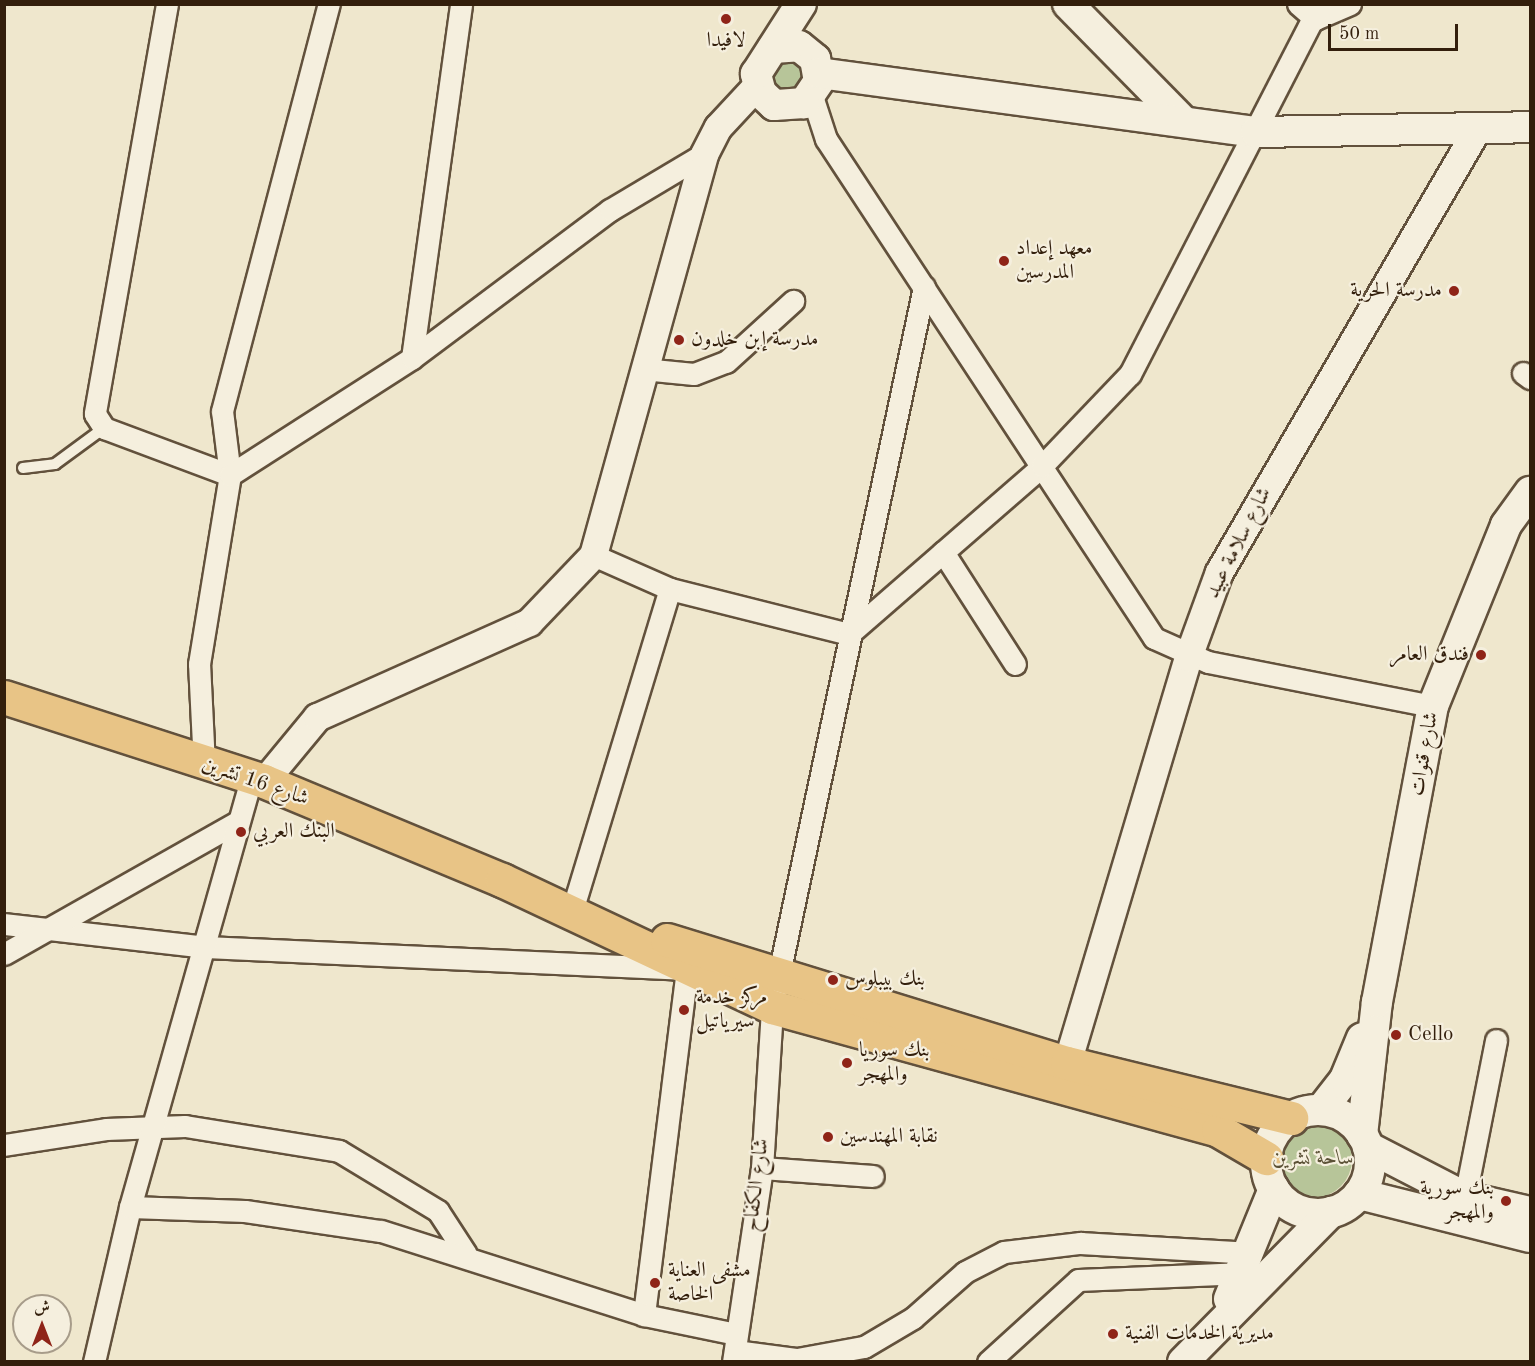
<!DOCTYPE html>
<meta charset="utf-8">
<style>
body{margin:0}
#map{position:relative;width:1535px;height:1366px;overflow:hidden;background:#efe7cd;font-family:"Old Standard TT",Amiri,serif}
div>[style]{position:absolute}
.green>*{inset:0;background:#b7c599}
.round{border-radius:50%}
.roads{filter:drop-shadow(2px 0 #62513c) drop-shadow(-2px 0 #62513c) drop-shadow(0 2px #62513c) drop-shadow(0 -2px #62513c)}
.service>*{height:10px;margin:-5px;padding:0 5px;transform-origin:5px;border-radius:5px;background:#f5efde}
.minor>*{height:21px;margin:-10.5px;padding:0 10.5px;transform-origin:10.5px;border-radius:10.5px;background:#f5efde}
.tertiary>*{height:27px;margin:-13.5px;padding:0 13.5px;transform-origin:13.5px;border-radius:13.5px;background:#f5efde}
.secondary>*{height:30px;margin:-15px;padding:0 15px;transform-origin:15px;border-radius:15px;background:#f5efde}
.secondary>.ring{margin:-15px;padding:0;box-sizing:content-box;background:none;border:30px solid #f5efde;border-radius:50%}
.primary>*{height:33px;margin:-16.5px;padding:0 16.5px;transform-origin:16.5px;border-radius:16.5px;background:#e8c486}
.dots>*{width:16px;height:16px;translate:-50% -50%;box-sizing:border-box;border:3px solid #f5efde;border-radius:50%}
span{translate:-50% -50%;white-space:nowrap;text-align:center;line-height:1.15;-webkit-text-stroke:4.5px #f5efde;paint-order:stroke}
.poi-label{font-size:21px;color:#331f0c}
.left{translate:0 -50%;text-align:left}
.right{translate:-100% -50%;text-align:right}
.street-label{font-size:21px;color:#331f0c}
.park-label{font-size:21px;color:#5b5136;font-style:italic}
.frame{position:absolute;inset:0;border:6px solid #331f0c;pointer-events:none}
.north{position:absolute;left:12px;top:1294px;width:60px;height:60px;box-sizing:border-box;background:#f5efde;border:2px solid #a79c8a;border-radius:50%;rotate:0deg;font-size:16px;font-weight:700;line-height:24px;text-align:center;color:#331f0c}
.north::after{content:'';display:block;margin:auto;width:21px;height:27px;background:#8f2418;clip-path:polygon(50% 0,100% 100%,50% 72%,0 100%)}
.scale{position:absolute;left:1328px;top:24px;width:130px;height:27px;box-sizing:border-box;border:3px solid #331f0c;border-top:0;padding-left:8px;font-size:18px;line-height:21px;white-space:nowrap;color:#331f0c;-webkit-text-stroke:4px #f5efde;paint-order:stroke}
</style>
<div id="map">
<div class="green">
<div style="clip-path:polygon(791px 55px,810px 71px,801px 95px,776px 93px,770px 69px)"></div>
<div class="round" style="left:1274px;top:1120px;width:78px;height:78px"></div>
</div>
<div class="roads">
<div class="service">
<div style="left:23px;top:468px;width:32px;rotate:-7deg"></div>
<div style="left:55px;top:464px;width:61px;rotate:-36.3deg"></div>
</div>
<div class="minor">
<div style="left:167px;top:4px;width:416px;rotate:100deg"></div>
<div style="left:95px;top:414px;width:17px;rotate:57deg"></div>
<div style="left:104px;top:428px;width:134px;rotate:20.5deg"></div>
<div style="left:230px;top:475px;width:64px;rotate:-97.1deg"></div>
<div style="left:222px;top:411px;width:421px;rotate:-75.3deg"></div>
<div style="left:1298px;top:4px;width:23px;rotate:41deg"></div>
<div style="left:1315px;top:19px;width:38px;rotate:-23deg"></div>
<div style="left:812px;top:96px;width:45px;rotate:72deg"></div>
<div style="left:826px;top:139px;width:597px;rotate:56.68deg"></div>
<div style="left:1154px;top:638px;width:59px;rotate:24deg"></div>
<div style="left:1208px;top:662px;width:229px;rotate:11.1deg"></div>
<div style="left:412px;top:358px;width:357px;rotate:-82.1deg"></div>
<div style="left:643px;top:369px;width:51px;rotate:5.6deg"></div>
<div style="left:694px;top:374px;width:34px;rotate:-21deg"></div>
<div style="left:726px;top:362px;width:91px;rotate:-42.3deg"></div>
<div style="left:1523px;top:373px;width:9px;rotate:36deg"></div>
<div style="left:943px;top:552px;width:133px;rotate:57.3deg"></div>
<div style="left:593px;top:555px;width:84px;rotate:23.8deg"></div>
<div style="left:670px;top:589px;width:185px;rotate:14.1deg"></div>
<div style="left:849px;top:634px;width:256px;rotate:-41deg"></div>
<div style="left:1042px;top:466px;width:127px;rotate:-46.3deg"></div>
<div style="left:1130px;top:374px;width:416px;rotate:-62.8deg"></div>
<div style="left:204px;top:765px;width:101px;rotate:-92.8deg"></div>
<div style="left:199px;top:664px;width:192px;rotate:-80.7deg"></div>
<div style="left:230px;top:475px;width:216px;rotate:-32.7deg"></div>
<div style="left:412px;top:358px;width:247px;rotate:-36.8deg"></div>
<div style="left:610px;top:210px;width:109px;rotate:-30.8deg"></div>
<div style="left:575px;top:901px;width:326px;rotate:-73.1deg"></div>
<div style="left:4px;top:924px;width:202px;rotate:6.5deg"></div>
<div style="left:205px;top:947px;width:483px;rotate:2.6deg"></div>
<div style="left:687px;top:969px;width:349px;rotate:97.1deg"></div>
<div style="left:4px;top:954px;width:266px;rotate:-29.5deg"></div>
<div style="left:4px;top:1145px;width:103px;rotate:-8.9deg"></div>
<div style="left:106px;top:1129px;width:79px;rotate:-2.2deg"></div>
<div style="left:185px;top:1126px;width:156px;rotate:9.2deg"></div>
<div style="left:339px;top:1151px;width:116px;rotate:31.2deg"></div>
<div style="left:438px;top:1211px;width:51px;rotate:56.9deg"></div>
<div style="left:762px;top:1168px;width:111px;rotate:4.1deg"></div>
<div style="left:1465px;top:1197px;width:160px;rotate:-78.8deg"></div>
<div style="left:130px;top:1207px;width:115px;rotate:2deg"></div>
<div style="left:245px;top:1211px;width:137px;rotate:8.4deg"></div>
<div style="left:381px;top:1231px;width:276px;rotate:17.7deg"></div>
<div style="left:644px;top:1315px;width:94px;rotate:11.7deg"></div>
<div style="left:735px;top:1351px;width:63px;rotate:7.4deg"></div>
<div style="left:797px;top:1359px;width:68px;rotate:-10.2deg"></div>
<div style="left:864px;top:1347px;width:57px;rotate:-30.6deg"></div>
<div style="left:913px;top:1318px;width:69px;rotate:-41.5deg"></div>
<div style="left:965px;top:1272px;width:44px;rotate:-27.1deg"></div>
<div style="left:1004px;top:1252px;width:77px;rotate:-6.8deg"></div>
<div style="left:1080px;top:1243px;width:172px;rotate:3.3deg"></div>
<div style="left:94px;top:1362px;width:159px;rotate:-76.9deg"></div>
<div style="left:130px;top:1207px;width:445px;rotate:-74.2deg"></div>
<div style="left:733px;top:1362px;width:196px;rotate:-81.5deg"></div>
<div style="left:762px;top:1168px;width:161px;rotate:-86.4deg"></div>
<div style="left:772px;top:1007px;width:736px;rotate:-78.08deg"></div>
<div style="left:988px;top:1362px;width:122px;rotate:-42.3deg"></div>
<div style="left:1078px;top:1280px;width:166px;rotate:-2.4deg"></div>
</div>
<div class="tertiary">
<div style="left:264px;top:781px;width:83px;rotate:-50.4deg"></div>
<div style="left:317px;top:717px;width:232px;rotate:-24.1deg"></div>
<div style="left:529px;top:622px;width:93px;rotate:-46.3deg"></div>
<div style="left:593px;top:555px;width:416px;rotate:-74.5deg"></div>
<div style="left:704px;top:154px;width:30px;rotate:-63deg"></div>
<div style="left:718px;top:127px;width:57px;rotate:-47.1deg"></div>
<div style="left:1067px;top:1063px;width:424px;rotate:-73.4deg"></div>
<div style="left:1188px;top:657px;width:90px;rotate:-70deg"></div>
<div style="left:1219px;top:572px;width:513px;rotate:-59.78deg"></div>
</div>
<div class="secondary">
<div style="left:1068px;top:4px;width:161px;rotate:45.5deg"></div>
<div style="left:773px;top:48px;width:26px;rotate:-4deg"></div>
<div style="left:799px;top:46px;width:21px;rotate:39deg"></div>
<div style="left:815px;top:59px;width:22px;rotate:80deg"></div>
<div style="left:819px;top:81px;width:27px;rotate:124deg"></div>
<div style="left:804px;top:103px;width:30px;rotate:176deg"></div>
<div style="left:774px;top:105px;width:18px;rotate:-137deg"></div>
<div style="left:761px;top:93px;width:20px;rotate:-105deg"></div>
<div style="left:756px;top:74px;width:83px;rotate:-57.3deg"></div>
<div style="left:819px;top:73px;width:441px;rotate:7.7deg"></div>
<div style="left:1256px;top:132px;width:274px;rotate:-1deg"></div>
<div style="left:1321px;top:1110px;width:39px;rotate:-52deg"></div>
<div style="left:1345px;top:1079px;width:44px;rotate:-67.5deg"></div>
<div class="ring" style="left:1266px;top:1110px;width:74px;height:74px"></div>
<div style="left:1362px;top:1135px;width:134px;rotate:-83.6deg"></div>
<div style="left:1377px;top:1002px;width:301px;rotate:-79.3deg"></div>
<div style="left:1433px;top:706px;width:195px;rotate:-68deg"></div>
<div style="left:1506px;top:525px;width:41px;rotate:-54deg"></div>
<div style="left:1368px;top:1147px;width:109px;rotate:27.3deg"></div>
<div style="left:1465px;top:1197px;width:67px;rotate:13deg"></div>
<div style="left:1359px;top:1194px;width:176px;rotate:14.1deg"></div>
<div style="left:1229px;top:1299px;width:119px;rotate:-67.8deg"></div>
<div style="left:1183px;top:1362px;width:211px;rotate:-45.4deg"></div>
</div>
<div class="primary">
<div style="left:4px;top:697px;width:273px;rotate:17.9deg"></div>
<div style="left:264px;top:781px;width:258px;rotate:22.6deg"></div>
<div style="left:502px;top:880px;width:298px;rotate:25.2deg"></div>
<div style="left:772px;top:1007px;width:463px;rotate:15.4deg"></div>
<div style="left:1218px;top:1130px;width:56px;rotate:30.3deg"></div>
<div style="left:667px;top:940px;width:418px;rotate:17.1deg"></div>
<div style="left:1067px;top:1063px;width:231px;rotate:13.8deg"></div>
</div>
</div>
<div class="dots">
<div style="left:726px;top:19px;background:#8f2418"></div>
<div style="left:1004px;top:261px;background:#8f2418"></div>
<div style="left:1454px;top:291px;background:#8f2418"></div>
<div style="left:679px;top:340px;background:#8f2418"></div>
<div style="left:1481px;top:655px;background:#8f2418"></div>
<div style="left:241px;top:832px;background:#8f2418"></div>
<div style="left:833px;top:980px;background:#8f2418"></div>
<div style="left:684px;top:1010px;background:#8f2418"></div>
<div style="left:1396px;top:1035px;background:#8f2418"></div>
<div style="left:847px;top:1063px;background:#8f2418"></div>
<div style="left:828px;top:1137px;background:#8f2418"></div>
<div style="left:1506px;top:1201px;background:#8f2418"></div>
<div style="left:655px;top:1283px;background:#8f2418"></div>
<div style="left:1113px;top:1334px;background:#8f2418"></div>
</div>
<div class="poi-label">
<span style="left:726px;top:41px">لافيدا</span>
<span class="left" style="left:1016px;top:261px">معهد إعداد<br>المدرسين</span>
<span class="right" style="left:1442px;top:291px">مدرسة الحرية</span>
<span class="left" style="left:691px;top:340px">مدرسة إبن خلدون</span>
<span class="right" style="left:1469px;top:655px">فندق العامر</span>
<span class="left" style="left:253px;top:832px">البنك العربي</span>
<span class="left" style="left:845px;top:980px">بنك بيبلوس</span>
<span class="left" style="left:696px;top:1010px">مركز خدمة<br>سيرياتيل</span>
<span class="left" style="left:1408px;top:1035px">Cello</span>
<span class="left" style="left:859px;top:1063px">بنك سوريا<br>والمهجر</span>
<span class="left" style="left:840px;top:1137px">نقابة المهندسين</span>
<span class="right" style="left:1494px;top:1201px">بنك سورية<br>والمهجر</span>
<span class="left" style="left:668px;top:1283px">مشفى العناية<br>الخاصة</span>
<span class="left" style="left:1125px;top:1334px">مديرية الخدمات الفنية</span>
</div>
<div class="street-label">
<span style="left:1239px;top:543px;rotate:-63deg">شارع سلامة عبيد</span>
<span style="left:1425px;top:754px;rotate:-80deg">شارع قنوات</span>
<span style="left:255px;top:782px;rotate:19deg">شارع 16 تشرين</span>
<span style="left:757px;top:1185px;rotate:-83deg">شارع الكفاح</span>
</div>
<div class="park-label">
<span style="left:1313px;top:1159px">ساحة تشرين</span>
</div>
<div class="frame"></div>
<div class="north">ش</div>
<div class="scale">50 m</div>
</div>
